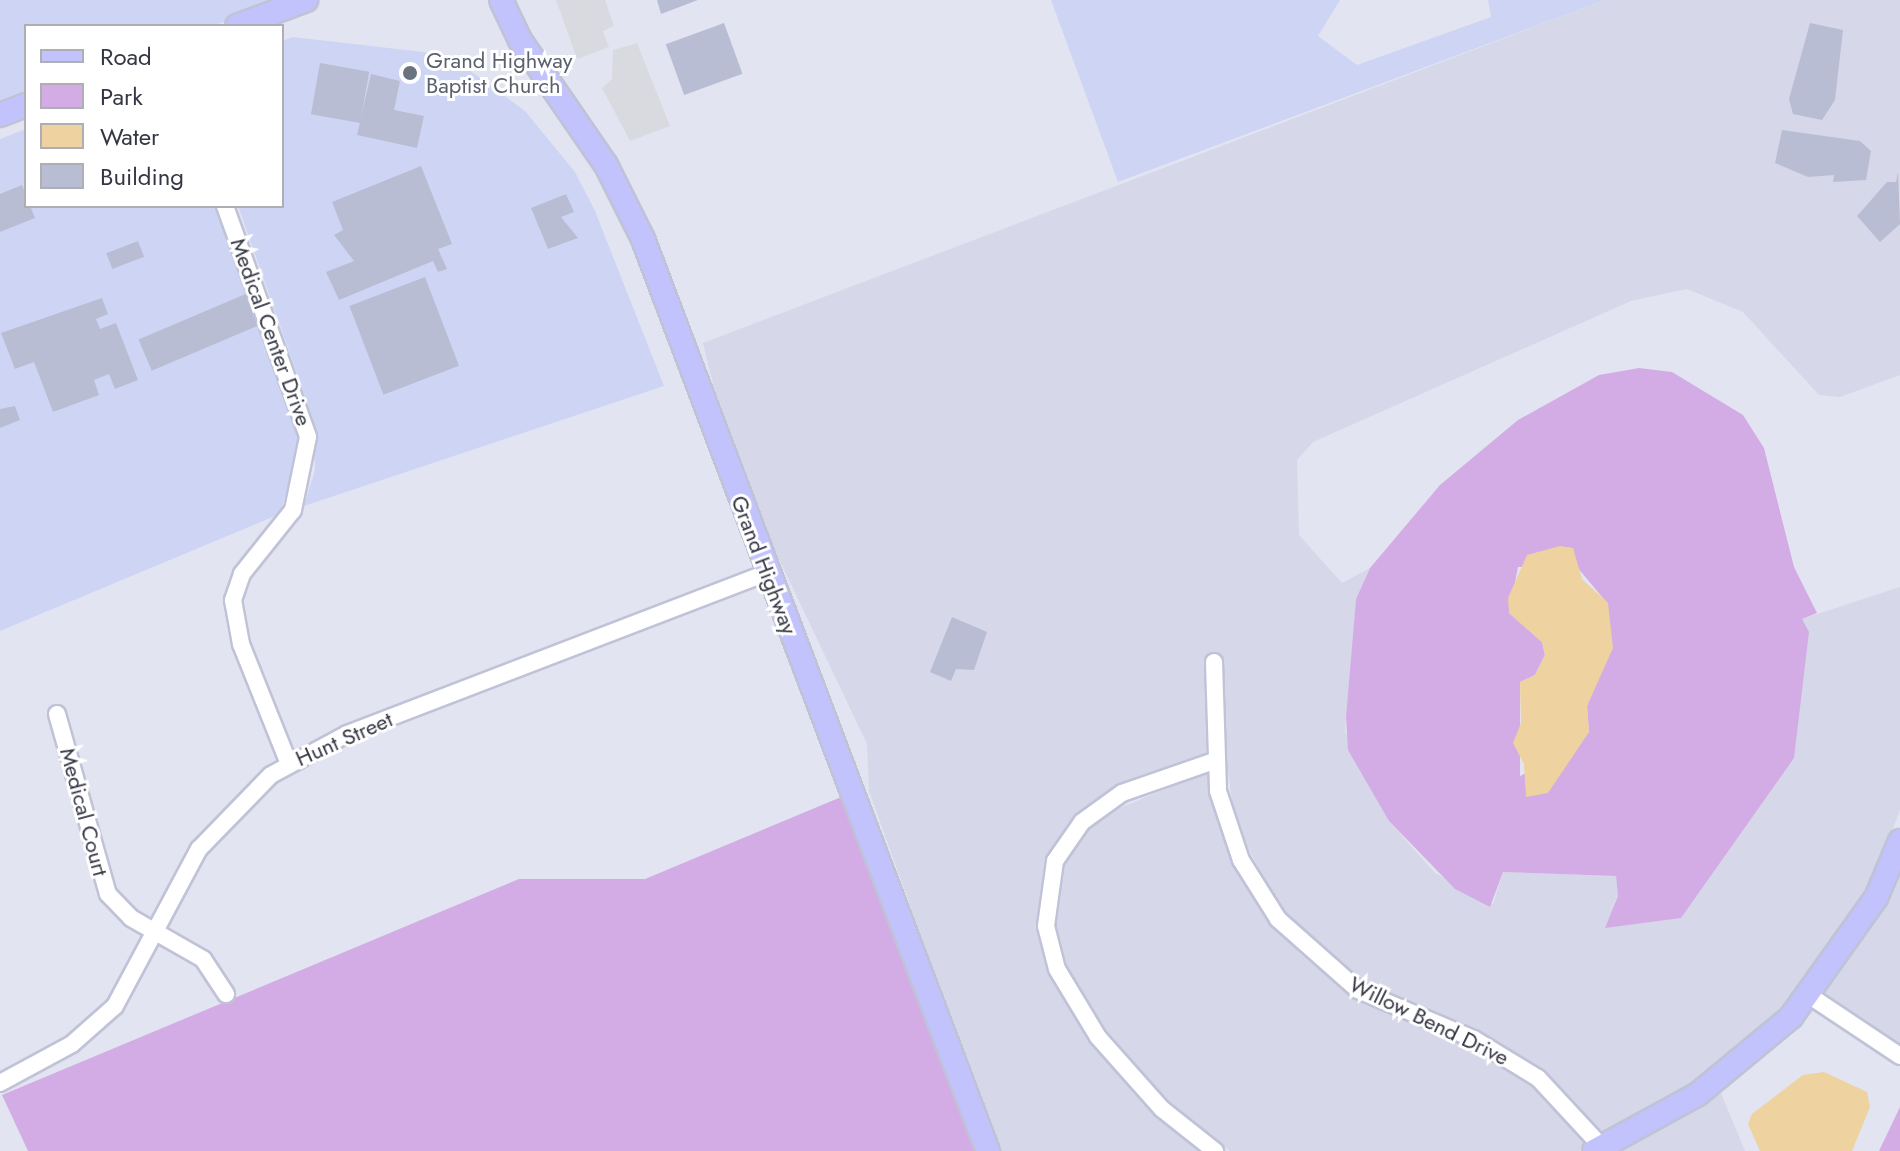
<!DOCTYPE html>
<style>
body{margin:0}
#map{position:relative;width:1900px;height:1151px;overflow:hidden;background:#e3e4f1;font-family:Jost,sans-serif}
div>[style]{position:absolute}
.residential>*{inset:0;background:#d6d7e9}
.commercial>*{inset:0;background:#ced5f4}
.green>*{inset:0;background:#d3ace5}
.parking>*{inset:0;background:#d9dadf}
.water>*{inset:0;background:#eed2a0}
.building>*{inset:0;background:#b9bdd3;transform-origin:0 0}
.roads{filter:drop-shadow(2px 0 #c0c3d7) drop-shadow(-2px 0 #c0c3d7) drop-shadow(0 2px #c0c3d7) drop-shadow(0 -2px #c0c3d7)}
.street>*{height:16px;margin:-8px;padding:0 8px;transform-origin:8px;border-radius:8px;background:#fff}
.secondary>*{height:22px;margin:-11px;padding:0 11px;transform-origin:11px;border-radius:11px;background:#c2c2fd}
.dots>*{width:22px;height:22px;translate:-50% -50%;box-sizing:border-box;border:4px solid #fff;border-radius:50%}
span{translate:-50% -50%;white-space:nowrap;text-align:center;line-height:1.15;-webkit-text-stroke:6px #fff;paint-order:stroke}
.worship-label{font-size:22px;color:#5b616d}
.left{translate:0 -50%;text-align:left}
.street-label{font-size:22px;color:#343643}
.legend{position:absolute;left:24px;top:24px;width:260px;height:184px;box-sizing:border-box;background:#fff;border:2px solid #aeafb4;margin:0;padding:10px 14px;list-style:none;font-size:24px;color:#343643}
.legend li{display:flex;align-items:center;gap:16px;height:40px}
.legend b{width:40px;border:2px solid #aeafb4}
</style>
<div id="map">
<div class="residential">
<div style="clip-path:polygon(1605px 0,1900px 0,1900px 375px,1840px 397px,1819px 395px,1743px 312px,1687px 289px,1631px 301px,1313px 442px,1297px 460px,1299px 535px,1342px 583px,1370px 568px,1356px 599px,1345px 731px,1389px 821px,1435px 873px,1493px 904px,1503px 872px,1616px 876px,1618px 896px,1608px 913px,1802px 619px,1900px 587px,1900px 810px,1869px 893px,1786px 1010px,1694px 1086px,1603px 1135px,1541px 1070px,1477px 1032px,1362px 983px,1283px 913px,1235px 824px,1219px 702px,1223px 656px,1208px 652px,1206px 754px,1119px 785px,1076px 816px,1048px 856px,1038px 925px,1050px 972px,1092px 1043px,1156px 1115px,1201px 1151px,998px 1151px,869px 791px,867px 744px,731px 458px,703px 343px)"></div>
<div style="clip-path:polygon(1207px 772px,1235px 864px,1298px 952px,1355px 998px,1471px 1047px,1534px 1085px,1589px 1144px,1579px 1151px,1230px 1151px,1167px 1102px,1104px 1032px,1064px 966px,1054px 927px,1059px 875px,1071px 849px,1105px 814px)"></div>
<div style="clip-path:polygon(1900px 865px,1900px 1046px,1822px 995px)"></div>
<div style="clip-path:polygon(1720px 1091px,1745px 1151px,1609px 1151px,1703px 1101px)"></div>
</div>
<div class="commercial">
<div style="clip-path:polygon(0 0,281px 0,213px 26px,26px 26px,26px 96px,0 106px)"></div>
<div style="clip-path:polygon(1051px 0,1340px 0,1318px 36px,1357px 65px,1491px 17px,1488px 0,1605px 0,1118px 182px)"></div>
<div style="clip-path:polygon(293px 37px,449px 55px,525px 111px,575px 172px,595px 211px,664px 386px,304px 506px,315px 470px,313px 419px,238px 206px,282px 206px,282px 41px)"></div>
<div style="clip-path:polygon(26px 129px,26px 206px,214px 206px,301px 437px,280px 514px,0 631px,0 139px)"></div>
</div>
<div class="green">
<div style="clip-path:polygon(evenodd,1639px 368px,1672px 372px,1743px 415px,1764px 448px,1794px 567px,1817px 613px,1802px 619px,1809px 632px,1794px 758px,1681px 918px,1605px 928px,1618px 896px,1616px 876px,1503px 872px,1490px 907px,1455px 889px,1389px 821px,1348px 750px,1346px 717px,1356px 599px,1370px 568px,1440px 485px,1518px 420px,1599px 375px,1639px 368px,1518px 567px,1577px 567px,1608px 604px,1606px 660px,1587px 706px,1589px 732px,1575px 749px,1520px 776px,1520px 682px,1535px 675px,1545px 655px,1542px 642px,1509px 613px,1518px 567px)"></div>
<div style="clip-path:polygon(846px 795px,981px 1151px,28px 1151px,2px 1095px,519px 879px,645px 879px)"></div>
<div style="clip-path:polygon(1900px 1107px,1900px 1151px,1879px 1151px)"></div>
</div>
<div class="parking">
<div style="clip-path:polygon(556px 0,605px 0,614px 26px,603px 31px,609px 47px,577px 59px)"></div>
<div style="clip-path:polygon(637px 43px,670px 126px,630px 141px,602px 88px,612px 79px,613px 50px)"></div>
</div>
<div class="water">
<div style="clip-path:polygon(1560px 546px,1573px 548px,1582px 579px,1608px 603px,1613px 648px,1587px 706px,1589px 732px,1548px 793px,1526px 797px,1524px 764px,1513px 743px,1521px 723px,1520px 682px,1535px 675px,1545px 655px,1542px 642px,1509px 613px,1508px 598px,1527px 555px)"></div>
<div style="clip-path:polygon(1824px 1072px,1867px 1092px,1870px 1107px,1852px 1151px,1760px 1151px,1748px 1124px,1752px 1114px,1803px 1075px)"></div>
</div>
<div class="building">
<div style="clip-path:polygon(657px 0,698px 0,661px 14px)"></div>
<div style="left:724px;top:23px;width:54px;height:62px;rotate:70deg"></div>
<div style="clip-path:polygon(1810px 23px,1843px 30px,1835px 100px,1822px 120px,1793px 114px,1789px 99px)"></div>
<div style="left:320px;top:63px;width:50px;height:52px;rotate:10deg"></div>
<div style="clip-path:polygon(371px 74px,400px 81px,394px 110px,424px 116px,417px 148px,357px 135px)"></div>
<div style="clip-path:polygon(1782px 130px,1860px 141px,1871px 151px,1866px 180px,1833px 182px,1834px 175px,1808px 177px,1775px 163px)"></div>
<div style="clip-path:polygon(421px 166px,452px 244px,438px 249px,447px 269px,438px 272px,433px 261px,339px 300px,326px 272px,354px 261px,334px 235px,343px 230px,332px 202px)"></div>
<div style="clip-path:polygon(1898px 172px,1900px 224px,1880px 242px,1857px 216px,1887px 182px,1896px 182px)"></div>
<div style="clip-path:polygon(22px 185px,35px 218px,0 232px,0 194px)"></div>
<div style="clip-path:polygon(566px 194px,574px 212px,561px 217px,578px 238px,548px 249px,531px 208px)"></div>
<div style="left:138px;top:241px;width:17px;height:34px;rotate:69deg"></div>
<div style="left:425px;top:277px;width:95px;height:81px;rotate:69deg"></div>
<div style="left:248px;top:293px;width:34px;height:119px;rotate:67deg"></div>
<div style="clip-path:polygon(102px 298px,108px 314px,96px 319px,100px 329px,116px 323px,138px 380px,115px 389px,109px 374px,94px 380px,99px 395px,53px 412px,34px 362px,15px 369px,1px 333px)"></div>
<div style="clip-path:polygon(15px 406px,20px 420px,0 428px,0 409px)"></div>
<div style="clip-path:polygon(952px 617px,987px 632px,974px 670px,956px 669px,951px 681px,930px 672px)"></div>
</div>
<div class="roads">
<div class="street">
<div style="left:225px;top:206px;width:245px;rotate:70.2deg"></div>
<div style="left:308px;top:437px;width:75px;rotate:101.6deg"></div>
<div style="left:293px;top:510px;width:82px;rotate:128.6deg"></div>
<div style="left:242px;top:574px;width:28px;rotate:109deg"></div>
<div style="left:233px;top:600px;width:45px;rotate:79.7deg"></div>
<div style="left:241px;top:644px;width:129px;rotate:68.2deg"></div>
<div style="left:1214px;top:662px;width:129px;rotate:88.2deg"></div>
<div style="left:1218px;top:791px;width:73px;rotate:71.6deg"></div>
<div style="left:1241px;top:860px;width:70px;rotate:57.9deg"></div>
<div style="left:1278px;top:919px;width:107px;rotate:41.6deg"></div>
<div style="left:1358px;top:990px;width:126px;rotate:22.9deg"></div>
<div style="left:1474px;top:1039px;width:75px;rotate:31.4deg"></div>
<div style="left:1538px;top:1078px;width:93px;rotate:47.2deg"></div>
<div style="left:57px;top:714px;width:187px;rotate:74.2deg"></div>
<div style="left:108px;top:894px;width:33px;rotate:46deg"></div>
<div style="left:131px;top:918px;width:83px;rotate:29.7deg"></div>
<div style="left:203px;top:959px;width:42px;rotate:56.7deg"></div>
<div style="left:1214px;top:761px;width:97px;rotate:160.8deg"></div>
<div style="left:1122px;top:793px;width:49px;rotate:144.1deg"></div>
<div style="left:1082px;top:822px;width:47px;rotate:124.7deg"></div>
<div style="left:1055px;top:861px;width:66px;rotate:97.9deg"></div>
<div style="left:1046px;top:926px;width:44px;rotate:75.7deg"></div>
<div style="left:1057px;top:969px;width:79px;rotate:58.9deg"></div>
<div style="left:1098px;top:1037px;width:96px;rotate:48.4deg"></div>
<div style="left:1162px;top:1109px;width:68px;rotate:38.4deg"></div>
<div style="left:1810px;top:996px;width:108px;rotate:33.7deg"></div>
<div style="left:0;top:1083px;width:82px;rotate:-28.4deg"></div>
<div style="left:72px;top:1044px;width:57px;rotate:-41.5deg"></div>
<div style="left:115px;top:1006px;width:178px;rotate:-61.9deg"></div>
<div style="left:199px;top:849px;width:103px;rotate:-45.8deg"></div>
<div style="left:271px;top:775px;width:86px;rotate:-28.3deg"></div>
<div style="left:347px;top:734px;width:450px;rotate:-21deg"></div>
</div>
<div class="secondary">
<div style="left:501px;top:0;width:44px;rotate:64.6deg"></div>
<div style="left:520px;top:40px;width:152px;rotate:55.5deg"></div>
<div style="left:606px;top:165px;width:83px;rotate:63.4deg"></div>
<div style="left:643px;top:239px;width:975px;rotate:69.28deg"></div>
<div style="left:237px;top:26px;width:74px;rotate:-20.6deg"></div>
<div style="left:0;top:115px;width:28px;rotate:-21deg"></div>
<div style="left:1594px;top:1151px;width:119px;rotate:-28.7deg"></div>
<div style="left:1698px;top:1094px;width:121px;rotate:-39.6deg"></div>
<div style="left:1791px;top:1017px;width:146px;rotate:-54.5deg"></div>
<div style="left:1876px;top:898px;width:62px;rotate:-67.2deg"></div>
</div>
</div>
<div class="dots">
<div style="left:410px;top:73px;background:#6b7280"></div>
</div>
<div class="worship-label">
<span class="left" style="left:426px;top:73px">Grand Highway<br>Baptist Church</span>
</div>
<div class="street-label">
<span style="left:271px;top:332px;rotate:70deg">Medical Center Drive</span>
<span style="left:764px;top:565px;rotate:69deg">Grand Highway</span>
<span style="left:344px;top:739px;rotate:-24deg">Hunt Street</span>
<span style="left:84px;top:812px;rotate:75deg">Medical Court</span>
<span style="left:1429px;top:1021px;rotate:26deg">Willow Bend Drive</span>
</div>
<ul class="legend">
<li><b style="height:10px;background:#c2c2fd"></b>Road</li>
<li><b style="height:22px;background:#d3ace5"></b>Park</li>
<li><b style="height:22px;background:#eed2a0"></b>Water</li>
<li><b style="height:22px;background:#b9bdd3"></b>Building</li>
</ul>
</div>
